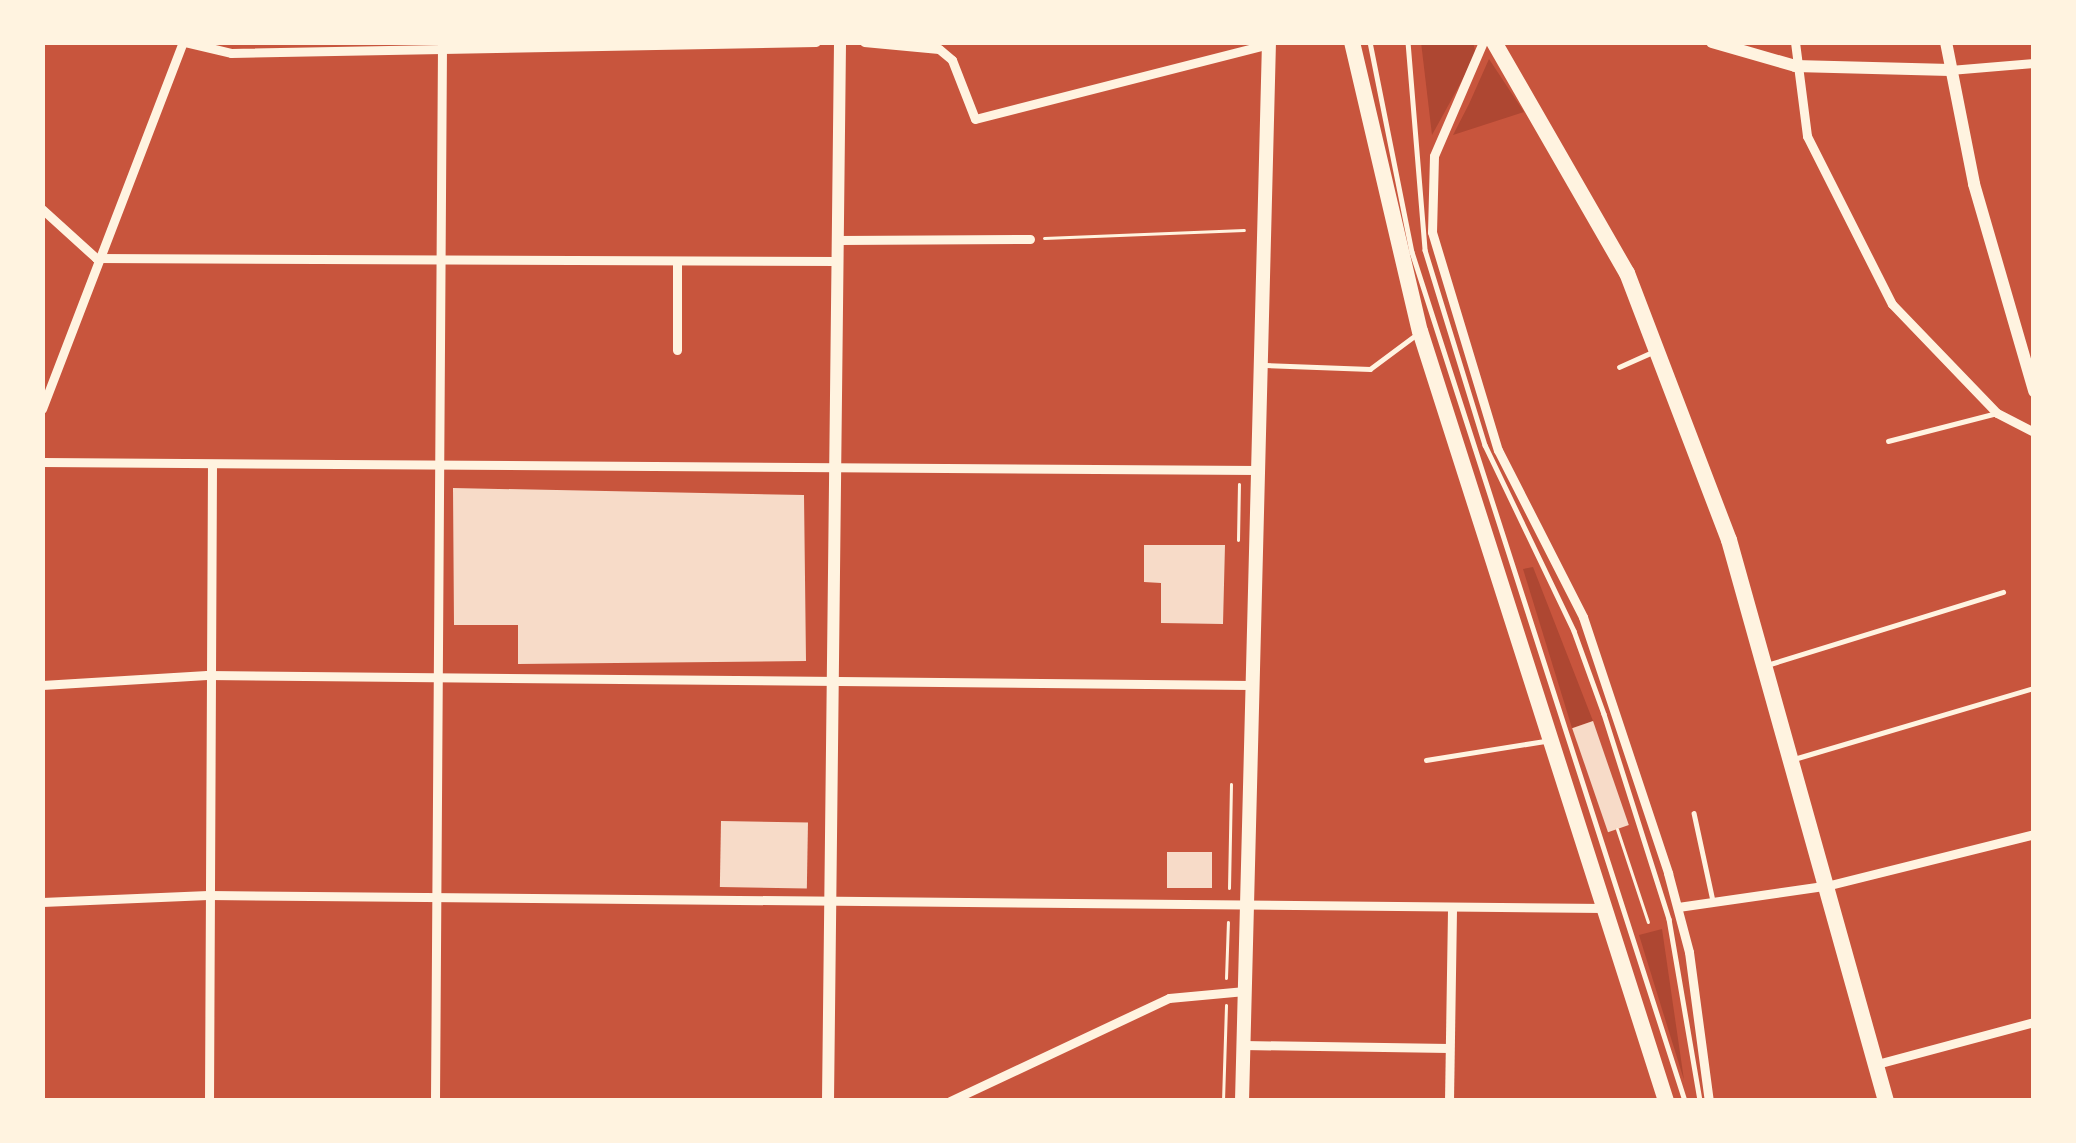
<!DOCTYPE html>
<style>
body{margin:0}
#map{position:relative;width:2076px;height:1143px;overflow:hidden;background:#c8553d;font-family:"Alegreya Sans",sans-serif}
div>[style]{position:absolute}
.green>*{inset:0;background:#ae4732}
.building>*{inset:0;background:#f7dbc8;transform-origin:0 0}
.path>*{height:3px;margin:-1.5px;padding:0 1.5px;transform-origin:1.5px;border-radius:1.5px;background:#fff3e0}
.service>*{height:4.5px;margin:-2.25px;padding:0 2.25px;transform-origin:2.25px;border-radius:2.25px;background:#fff3e0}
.minor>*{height:9px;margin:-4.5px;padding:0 4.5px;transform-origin:4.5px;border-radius:4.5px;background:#fff3e0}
.tertiary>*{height:12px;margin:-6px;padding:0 6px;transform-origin:6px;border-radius:6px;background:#fff3e0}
.secondary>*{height:14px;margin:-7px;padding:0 7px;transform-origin:7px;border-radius:7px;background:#fff3e0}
.trunk>*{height:16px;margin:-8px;padding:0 8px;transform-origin:8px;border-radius:8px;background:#fff3e0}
span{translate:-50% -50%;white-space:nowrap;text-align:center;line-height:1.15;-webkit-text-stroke:12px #fff3e0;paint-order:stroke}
.frame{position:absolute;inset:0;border:45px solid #fff3e0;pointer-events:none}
</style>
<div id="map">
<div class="green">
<div style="clip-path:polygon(1421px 42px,1473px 42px,1476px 55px,1432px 135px)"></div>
<div style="clip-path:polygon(1489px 59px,1524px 112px,1453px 135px,1469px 104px)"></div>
<div style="clip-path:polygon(1533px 567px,1593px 721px,1572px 728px,1523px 569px)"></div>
<div style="clip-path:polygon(1662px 929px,1684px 1080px,1639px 935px)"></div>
</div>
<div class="building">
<div style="clip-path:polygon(453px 488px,804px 495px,806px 661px,518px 664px,518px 625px,454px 625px)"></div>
<div style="clip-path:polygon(1144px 545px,1225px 545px,1223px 624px,1161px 623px,1161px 583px,1144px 582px)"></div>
<div style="left:1593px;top:721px;width:110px;height:22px;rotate:71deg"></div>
<div style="left:721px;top:821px;width:87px;height:66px;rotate:1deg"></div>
<div style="left:1212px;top:852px;width:36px;height:45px;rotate:90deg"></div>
</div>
<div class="path">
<div style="left:1044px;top:238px;width:200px;rotate:-2.3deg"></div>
<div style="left:1238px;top:540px;width:56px;rotate:-89deg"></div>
<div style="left:1617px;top:829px;width:98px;rotate:71.6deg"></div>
<div style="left:1229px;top:888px;width:104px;rotate:-88.9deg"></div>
<div style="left:1226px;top:978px;width:56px;rotate:-88deg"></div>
<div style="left:1223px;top:1101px;width:96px;rotate:-88.2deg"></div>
</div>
<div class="service">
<div style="left:1370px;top:42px;width:214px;rotate:78.7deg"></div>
<div style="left:1412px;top:252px;width:892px;rotate:72.17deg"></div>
<div style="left:1408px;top:42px;width:209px;rotate:85.3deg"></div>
<div style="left:1425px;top:250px;width:204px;rotate:72.9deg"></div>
<div style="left:1485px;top:445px;width:206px;rotate:64.4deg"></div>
<div style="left:1574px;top:631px;width:88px;rotate:70.1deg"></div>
<div style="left:1604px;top:714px;width:215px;rotate:72.4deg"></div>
<div style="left:1669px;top:919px;width:185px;rotate:80.3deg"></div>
<div style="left:1266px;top:365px;width:104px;rotate:2.2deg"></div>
<div style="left:1370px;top:369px;width:59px;rotate:-36.7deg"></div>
<div style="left:1619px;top:367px;width:36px;rotate:-24deg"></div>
<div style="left:1888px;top:441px;width:113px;rotate:-14.4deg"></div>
<div style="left:1767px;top:665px;width:247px;rotate:-17.2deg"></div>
<div style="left:1794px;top:759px;width:250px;rotate:-16.5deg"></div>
<div style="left:1426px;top:760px;width:120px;rotate:-9.1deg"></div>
<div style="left:1694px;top:813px;width:90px;rotate:77.8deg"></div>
</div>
<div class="minor">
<div style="left:185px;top:42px;width:47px;rotate:13.4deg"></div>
<div style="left:231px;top:53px;width:585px;rotate:-1.08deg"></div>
<div style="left:864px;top:42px;width:75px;rotate:5.3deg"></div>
<div style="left:939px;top:49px;width:17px;rotate:40deg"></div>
<div style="left:952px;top:60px;width:63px;rotate:68.7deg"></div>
<div style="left:975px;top:119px;width:303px;rotate:-14.3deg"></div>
<div style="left:1483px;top:42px;width:124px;rotate:113.3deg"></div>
<div style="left:1434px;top:156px;width:76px;rotate:91.5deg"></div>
<div style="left:1432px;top:232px;width:228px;rotate:73.2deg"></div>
<div style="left:1498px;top:450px;width:187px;rotate:63deg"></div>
<div style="left:1583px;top:617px;width:270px;rotate:71.6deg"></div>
<div style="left:1668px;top:873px;width:82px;rotate:75.1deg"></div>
<div style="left:1689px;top:952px;width:150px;rotate:82.4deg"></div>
<div style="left:1795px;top:42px;width:95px;rotate:82.7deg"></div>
<div style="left:1807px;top:136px;width:188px;rotate:63.2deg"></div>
<div style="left:1892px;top:304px;width:151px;rotate:46.1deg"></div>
<div style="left:1997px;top:413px;width:42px;rotate:27.2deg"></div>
<div style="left:1950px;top:70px;width:84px;rotate:-4.8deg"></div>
<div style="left:42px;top:209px;width:73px;rotate:42.2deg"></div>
<div style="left:96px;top:258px;width:742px;rotate:0.23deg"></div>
<div style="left:838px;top:240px;width:192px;rotate:-0.3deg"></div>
<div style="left:677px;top:350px;width:89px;rotate:-90deg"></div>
<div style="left:42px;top:409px;width:393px;rotate:-69deg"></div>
<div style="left:42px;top:462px;width:1216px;rotate:0.38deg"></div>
<div style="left:42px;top:685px;width:165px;rotate:-3.5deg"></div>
<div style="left:207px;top:675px;width:1045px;rotate:0.55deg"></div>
<div style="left:42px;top:902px;width:166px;rotate:-2.4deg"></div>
<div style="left:208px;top:895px;width:1396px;rotate:0.53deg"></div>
<div style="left:1678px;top:907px;width:154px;rotate:-8.2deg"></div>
<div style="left:1830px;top:885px;width:210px;rotate:-14deg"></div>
<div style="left:1243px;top:1045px;width:206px;rotate:0.8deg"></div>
<div style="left:1877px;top:1064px;width:163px;rotate:-15deg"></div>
<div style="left:209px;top:1101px;width:636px;rotate:-89.73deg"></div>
<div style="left:435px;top:1101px;width:1059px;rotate:-89.62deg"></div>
<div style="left:950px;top:1101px;width:242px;rotate:-25.2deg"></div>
<div style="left:1169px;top:998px;width:76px;rotate:-5.3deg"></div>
<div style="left:1449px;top:1101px;width:193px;rotate:-89.1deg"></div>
</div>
<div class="tertiary">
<div style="left:1712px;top:42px;width:86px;rotate:16.1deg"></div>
<div style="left:1795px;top:66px;width:155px;rotate:1.5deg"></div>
<div style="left:1946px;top:42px;width:145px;rotate:78.8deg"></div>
<div style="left:1974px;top:184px;width:216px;rotate:73.8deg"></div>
<div style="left:828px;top:1101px;width:1059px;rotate:-89.35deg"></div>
</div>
<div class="secondary">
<div style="left:1242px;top:1101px;width:1059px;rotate:-88.54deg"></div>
</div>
<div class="trunk">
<div style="left:1352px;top:42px;width:297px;rotate:76.8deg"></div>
<div style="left:1420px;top:331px;width:808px;rotate:72.28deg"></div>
<div style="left:1494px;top:42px;width:267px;rotate:60.1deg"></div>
<div style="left:1627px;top:273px;width:286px;rotate:69.1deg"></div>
<div style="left:1729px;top:540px;width:583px;rotate:74.37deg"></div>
</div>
<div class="frame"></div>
</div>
